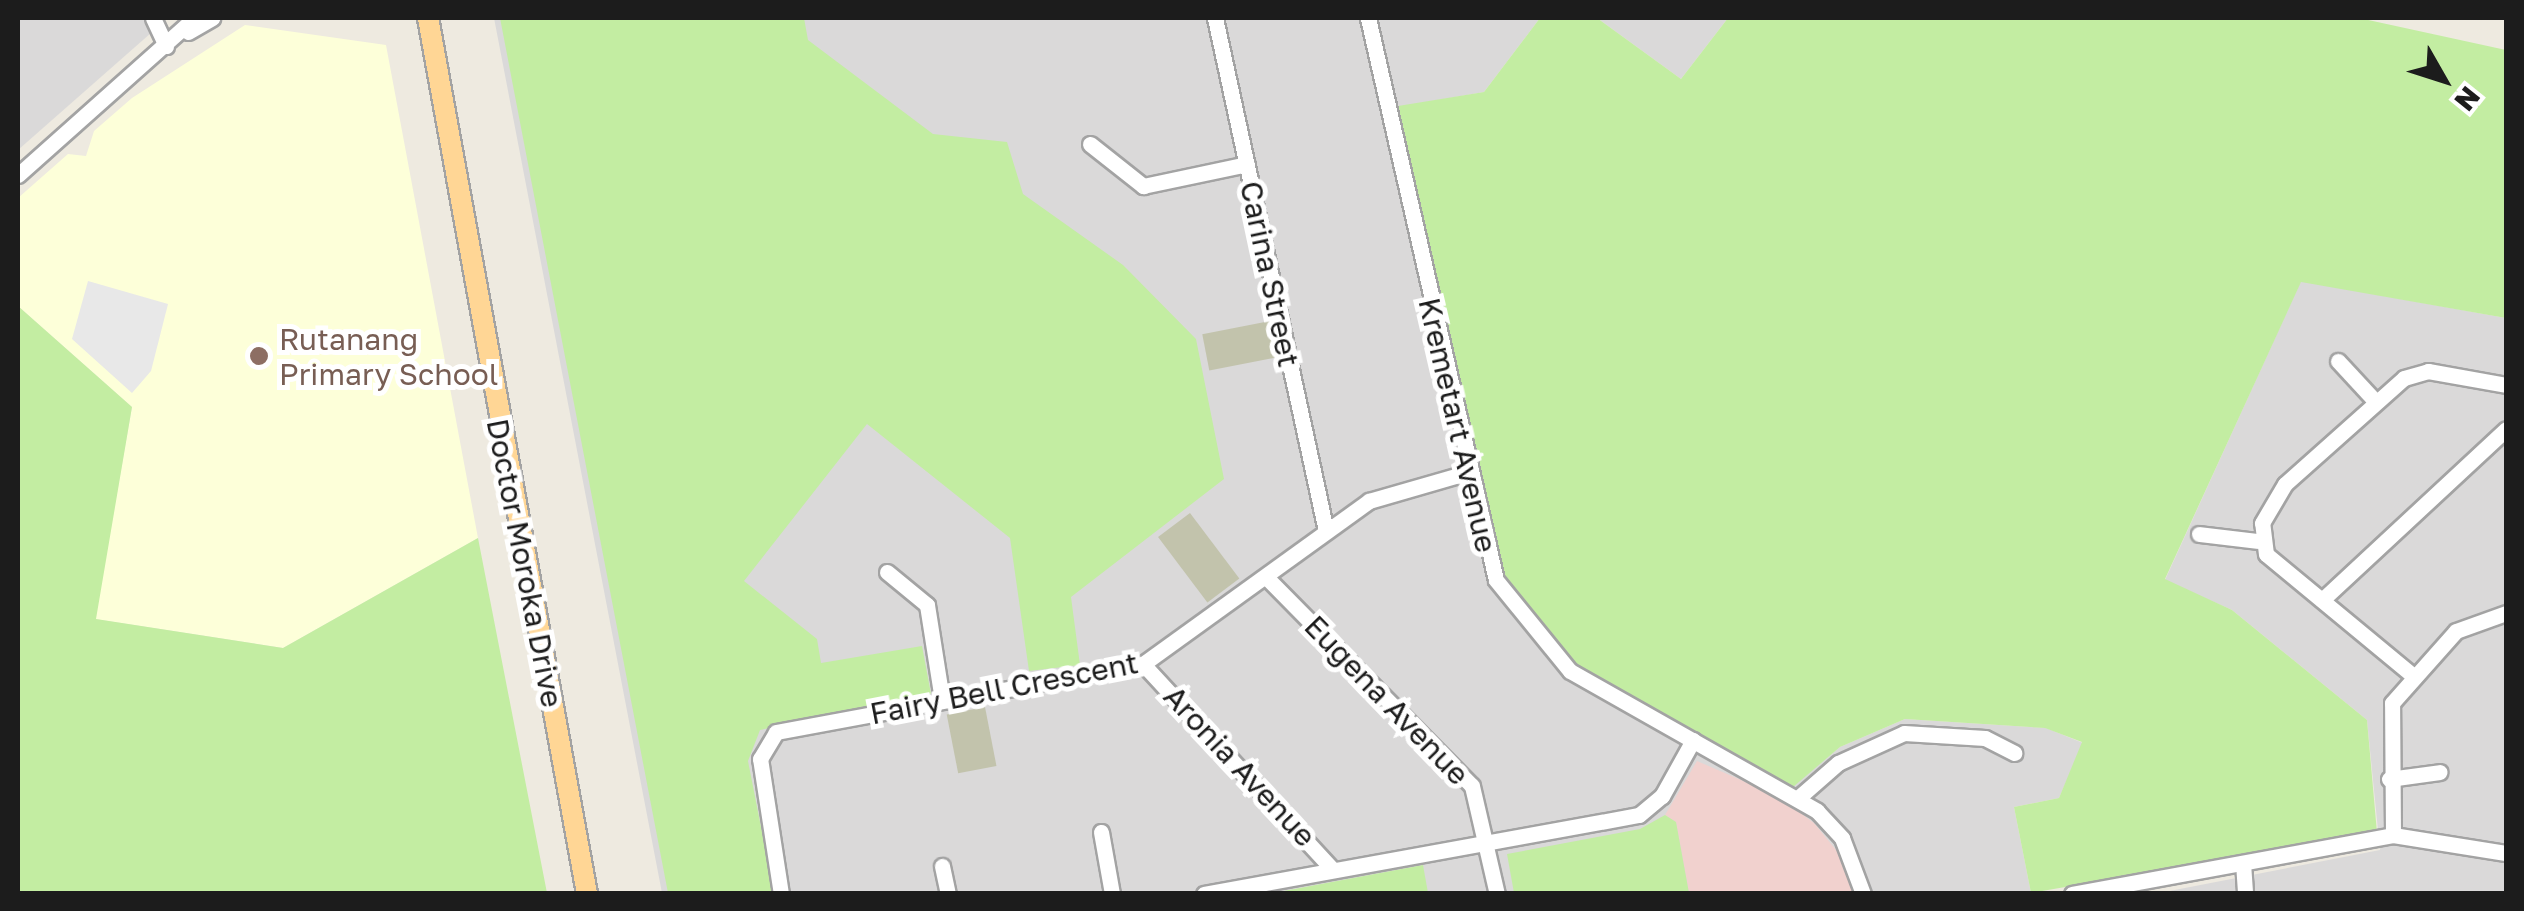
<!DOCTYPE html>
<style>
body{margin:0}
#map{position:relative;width:2524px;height:911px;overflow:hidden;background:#eeeae0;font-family:"Golos Text",sans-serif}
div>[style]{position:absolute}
.residential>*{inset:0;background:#dad9d9}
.commercial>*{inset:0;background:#f1d1ce}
.education>*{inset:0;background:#fdffd9}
.construction>*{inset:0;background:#c2c3ac;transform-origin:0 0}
.grass>*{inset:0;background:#c3eda2}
.parking>*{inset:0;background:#e8e8e8}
.roads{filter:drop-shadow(2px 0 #a3a3a3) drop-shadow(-2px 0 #a3a3a3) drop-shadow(0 2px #a3a3a3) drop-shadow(0 -2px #a3a3a3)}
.minor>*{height:15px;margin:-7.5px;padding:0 7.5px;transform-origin:7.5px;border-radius:7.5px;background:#fff}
.major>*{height:20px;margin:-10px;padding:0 10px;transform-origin:10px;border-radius:10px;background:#ffd695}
.dots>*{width:28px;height:28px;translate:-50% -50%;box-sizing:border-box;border:5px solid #fff;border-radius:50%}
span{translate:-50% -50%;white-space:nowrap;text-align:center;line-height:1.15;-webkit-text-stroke:10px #fff;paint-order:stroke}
.street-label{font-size:30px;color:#1c1c1c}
.education-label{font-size:30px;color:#785e54}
.left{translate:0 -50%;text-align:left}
.frame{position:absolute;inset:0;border:20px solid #1c1c1c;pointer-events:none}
.north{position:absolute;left:2394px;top:30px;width:100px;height:100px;-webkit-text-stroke:8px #fff;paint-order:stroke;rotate:129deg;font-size:28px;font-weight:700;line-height:40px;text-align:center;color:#1c1c1c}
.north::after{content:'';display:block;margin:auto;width:35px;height:45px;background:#1c1c1c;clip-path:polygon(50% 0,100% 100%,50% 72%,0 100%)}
</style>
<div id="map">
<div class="residential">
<div style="clip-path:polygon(18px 18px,168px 18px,18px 150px)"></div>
<div style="clip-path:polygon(494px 18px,1540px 18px,1484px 92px,1398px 107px,1792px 787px,1840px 747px,1905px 719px,2046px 728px,2083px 743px,2059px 798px,2014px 807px,2031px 893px,662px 893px)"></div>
<div style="clip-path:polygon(1597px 18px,1728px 18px,1681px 79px)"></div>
<div style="clip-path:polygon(2301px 281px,2506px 318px,2506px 893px,2154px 894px,2380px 850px,2367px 720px,2232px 610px,2165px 580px)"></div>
</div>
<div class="commercial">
<div style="clip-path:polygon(1697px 761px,1776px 795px,1814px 823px,1841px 856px,1854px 893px,1689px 893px,1676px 822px,1665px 815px)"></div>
</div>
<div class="education">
<div style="clip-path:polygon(245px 25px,386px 45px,478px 538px,283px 648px,95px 619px,132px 407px,18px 306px,18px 198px,68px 154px,86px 156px,94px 131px,132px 98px)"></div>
</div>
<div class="construction">
<div style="left:1270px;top:321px;width:37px;height:69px;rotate:79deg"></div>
<div style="left:1190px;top:513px;width:82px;height:40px;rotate:53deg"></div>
<div style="left:985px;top:707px;width:60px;height:39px;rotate:79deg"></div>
</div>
<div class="grass">
<div style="clip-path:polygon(500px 18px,804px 18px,808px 40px,933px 134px,1007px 142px,1023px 194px,1123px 265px,1196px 339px,1224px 479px,1071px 597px,1080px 665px,1029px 671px,1010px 538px,867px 424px,744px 581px,817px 639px,821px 663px,922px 646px,931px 694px,760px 730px,748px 761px,774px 893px,668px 893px)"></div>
<div style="clip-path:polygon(1540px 18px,1597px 18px,1681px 79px,1728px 18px,2359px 18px,2506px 50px,2506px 318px,2301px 282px,2165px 579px,2232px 610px,2367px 720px,2377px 833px,2031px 893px,2014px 807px,2059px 798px,2082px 742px,2045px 728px,1905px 719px,1840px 747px,1793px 787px,1575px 666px,1502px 574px,1471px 471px,1398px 106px,1484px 92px)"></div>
<div style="clip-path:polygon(18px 306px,132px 407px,96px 619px,283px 648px,478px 538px,547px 893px,18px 893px)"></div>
<div style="clip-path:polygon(1665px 815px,1676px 822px,1689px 893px,1514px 893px,1507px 854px,1640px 829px)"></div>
<div style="clip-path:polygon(1423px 865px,1428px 893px,1273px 893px)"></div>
</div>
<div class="parking">
<div style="clip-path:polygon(88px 281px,168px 304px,151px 371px,132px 393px,72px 339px)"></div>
</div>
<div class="roads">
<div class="minor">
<div style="left:153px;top:18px;width:31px;rotate:65deg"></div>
<div style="left:1215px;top:18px;width:525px;rotate:77.79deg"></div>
<div style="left:1368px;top:18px;width:576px;rotate:77.17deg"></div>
<div style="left:1496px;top:580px;width:117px;rotate:50.9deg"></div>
<div style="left:1570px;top:671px;width:284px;rotate:29.5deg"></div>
<div style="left:1817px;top:811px;width:37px;rotate:47deg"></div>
<div style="left:1842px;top:838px;width:60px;rotate:69.4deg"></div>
<div style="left:188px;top:32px;width:28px;rotate:-30deg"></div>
<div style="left:1090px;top:144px;width:68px;rotate:38.4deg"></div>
<div style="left:1143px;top:186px;width:106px;rotate:-11.9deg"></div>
<div style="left:18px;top:175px;width:236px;rotate:-41.7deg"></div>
<div style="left:2338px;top:361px;width:54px;rotate:47.2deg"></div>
<div style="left:2199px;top:534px;width:59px;rotate:6.8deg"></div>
<div style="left:887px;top:572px;width:52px;rotate:39.5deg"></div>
<div style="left:927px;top:605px;width:96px;rotate:81deg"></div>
<div style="left:1266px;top:577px;width:293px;rotate:45.4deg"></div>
<div style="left:1472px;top:786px;width:111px;rotate:77deg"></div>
<div style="left:2322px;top:600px;width:251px;rotate:-42.9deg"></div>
<div style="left:1143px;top:664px;width:280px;rotate:47.3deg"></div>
<div style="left:2411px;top:674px;width:188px;rotate:-140.4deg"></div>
<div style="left:2266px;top:554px;width:31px;rotate:-97deg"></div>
<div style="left:2262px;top:523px;width:45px;rotate:-59.5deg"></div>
<div style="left:2285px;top:484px;width:159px;rotate:-41.7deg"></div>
<div style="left:2404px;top:378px;width:25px;rotate:-16deg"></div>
<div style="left:2428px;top:371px;width:79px;rotate:10.2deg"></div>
<div style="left:2389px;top:779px;width:51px;rotate:-7.8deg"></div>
<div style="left:1798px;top:798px;width:53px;rotate:-41.2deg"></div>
<div style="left:1838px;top:763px;width:72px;rotate:-24.4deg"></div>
<div style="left:1904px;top:733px;width:81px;rotate:3.5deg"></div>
<div style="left:1985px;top:738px;width:33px;rotate:27deg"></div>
<div style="left:1101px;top:832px;width:63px;rotate:79.9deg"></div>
<div style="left:2393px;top:835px;width:132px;rotate:-90.4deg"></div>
<div style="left:2392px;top:703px;width:96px;rotate:-48.4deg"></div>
<div style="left:2456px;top:631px;width:53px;rotate:-19.8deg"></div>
<div style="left:2243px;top:863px;width:31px;rotate:86deg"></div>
<div style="left:942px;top:866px;width:29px;rotate:78deg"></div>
<div style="left:781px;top:894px;width:137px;rotate:-98.8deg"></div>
<div style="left:760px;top:759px;width:31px;rotate:-59deg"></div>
<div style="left:776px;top:732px;width:373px;rotate:-10.5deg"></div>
<div style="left:1143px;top:664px;width:279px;rotate:-35.8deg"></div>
<div style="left:1369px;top:501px;width:101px;rotate:-16.1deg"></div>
<div style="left:1204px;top:894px;width:442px;rotate:-10.3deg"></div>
<div style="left:1639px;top:815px;width:30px;rotate:-40deg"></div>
<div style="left:1662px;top:796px;width:64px;rotate:-61deg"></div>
<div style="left:2072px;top:894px;width:326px;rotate:-10.4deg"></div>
<div style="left:2393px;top:835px;width:114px;rotate:9.1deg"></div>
</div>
<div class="major">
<div style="left:428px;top:18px;width:890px;rotate:79.71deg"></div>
</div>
</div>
<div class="dots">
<div style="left:259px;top:356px;background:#8d6e63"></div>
</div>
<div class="street-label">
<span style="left:1270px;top:274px;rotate:78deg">Carina Street</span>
<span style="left:1458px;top:425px;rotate:77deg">Kremetart Avenue</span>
<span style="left:525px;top:563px;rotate:79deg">Doctor Moroka Drive</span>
<span style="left:1004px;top:688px;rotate:-11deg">Fairy Bell Crescent</span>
<span style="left:1387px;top:700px;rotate:46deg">Eugena Avenue</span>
<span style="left:1240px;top:766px;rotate:47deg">Aronia Avenue</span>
</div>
<div class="education-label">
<span class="left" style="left:279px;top:356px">Rutanang<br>Primary School</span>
</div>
<div class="frame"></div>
<div class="north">N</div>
</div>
